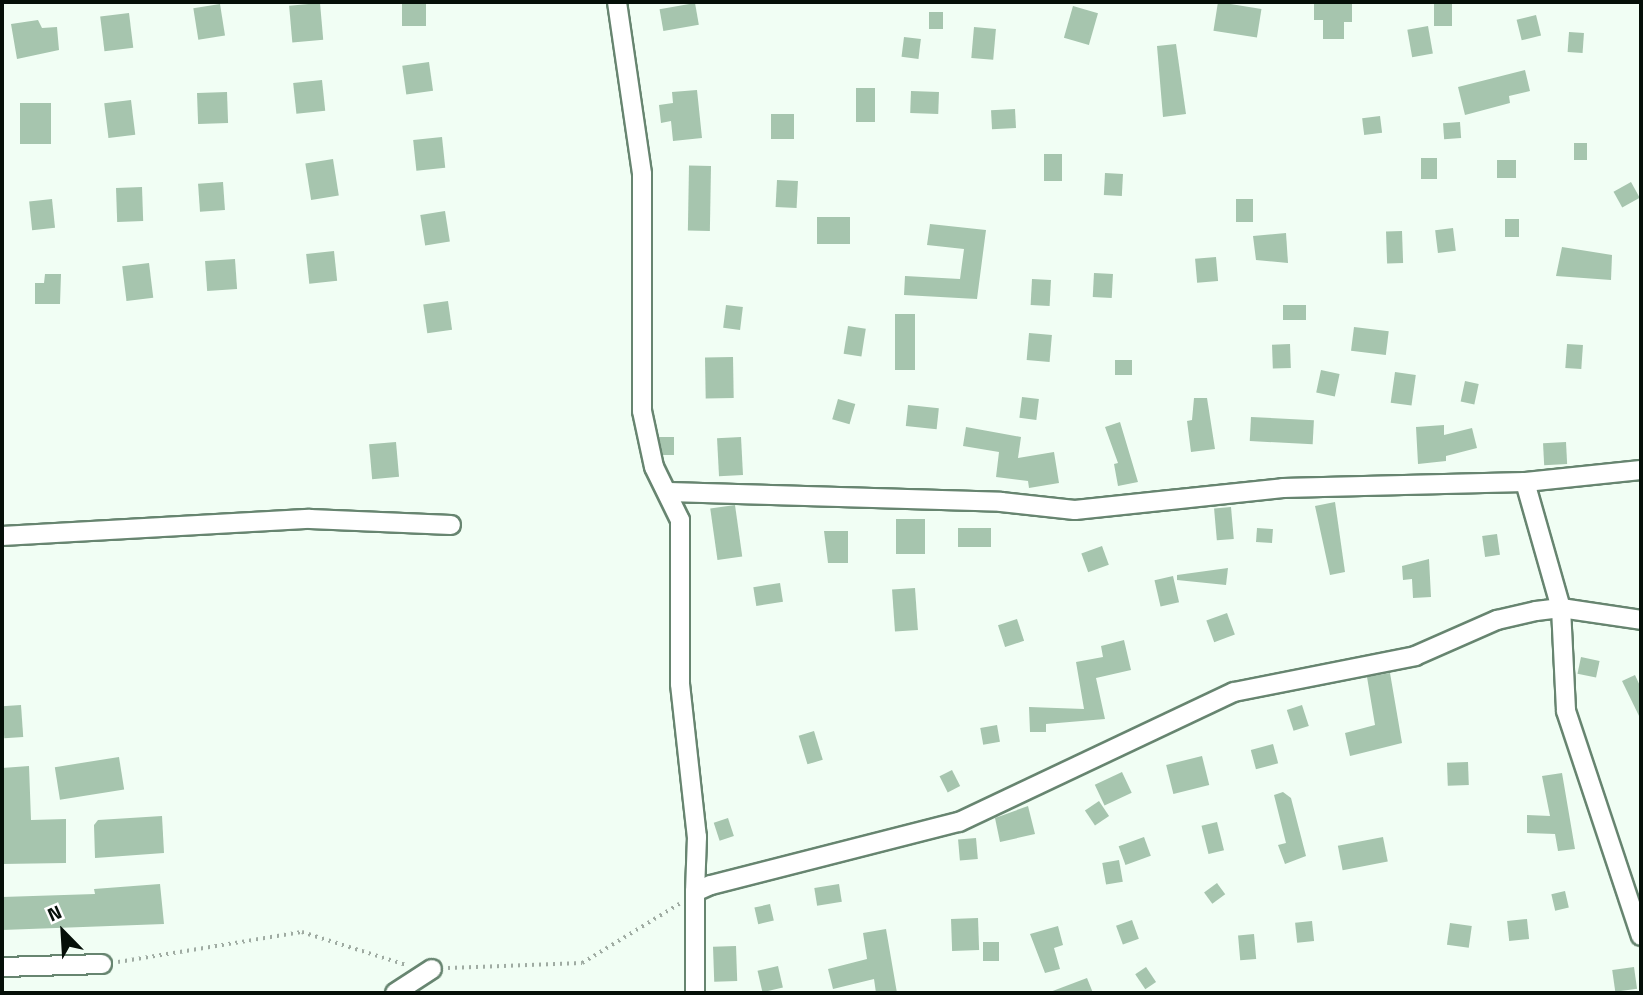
<!DOCTYPE html>
<style>
body{margin:0}
#map{position:relative;width:1643px;height:995px;overflow:hidden;background:#f1fef4;font-family:"Titillium Web",sans-serif}
div>[style]{position:absolute}
.building>*{inset:0;background:#a6c5ae;transform-origin:0 0}
.path>*{height:3.5px;margin-top:-1.75px;transform-origin:0;background:repeating-linear-gradient(90deg,#9faba2 0 2px,transparent 0 7px)}
.roads{filter:drop-shadow(2px 0 #678570) drop-shadow(-2px 0 #678570) drop-shadow(0 2px #678570) drop-shadow(0 -2px #678570)}
.minor>*{height:18px;margin:-9px;padding:0 9px;transform-origin:9px;border-radius:9px;background:#fff}
span{translate:-50% -50%;white-space:nowrap;text-align:center;line-height:1.15;-webkit-text-stroke:5px #fff;paint-order:stroke}
.frame{position:absolute;inset:0;border:4px solid #050f08;pointer-events:none}
.north{position:absolute;left:28px;top:897px;width:70px;height:70px;-webkit-text-stroke:5px #fff;paint-order:stroke;rotate:336deg;font-size:19px;font-weight:700;line-height:28px;text-align:center;color:#050f08}
.north::after{content:'';display:block;margin:auto;width:24px;height:32px;background:#050f08;clip-path:polygon(50% 0,100% 100%,50% 72%,0 100%)}
</style>
<div id="map">
<div class="building">
<div style="left:402px;top:2px;width:24px;height:24px"></div>
<div style="left:1218px;top:2px;width:44px;height:29px;rotate:9deg"></div>
<div style="clip-path:polygon(1314px 2px,1352px 2px,1352px 22px,1344px 22px,1344px 39px,1323px 39px,1323px 20px,1314px 20px)"></div>
<div style="left:1434px;top:2px;width:18px;height:24px"></div>
<div style="left:320px;top:3px;width:37px;height:31px;rotate:85deg"></div>
<div style="left:695px;top:3px;width:22px;height:36px;rotate:80deg"></div>
<div style="left:220px;top:4px;width:32px;height:27px;rotate:81deg"></div>
<div style="left:1073px;top:6px;width:26px;height:33px;rotate:16deg"></div>
<div style="left:929px;top:12px;width:14px;height:17px"></div>
<div style="left:129px;top:13px;width:35px;height:29px;rotate:83deg"></div>
<div style="left:1536px;top:15px;width:21px;height:20px;rotate:76deg"></div>
<div style="clip-path:polygon(38px 20px,42px 28px,57px 27px,59px 50px,17px 59px,11px 24px)"></div>
<div style="left:1428px;top:26px;width:28px;height:21px;rotate:80deg"></div>
<div style="left:974px;top:27px;width:22px;height:31px;rotate:5deg"></div>
<div style="left:1569px;top:32px;width:15px;height:20px;rotate:4deg"></div>
<div style="left:904px;top:37px;width:17px;height:20px;rotate:7deg"></div>
<div style="clip-path:polygon(1176px 44px,1186px 114px,1163px 117px,1157px 46px)"></div>
<div style="left:429px;top:62px;width:29px;height:27px;rotate:82deg"></div>
<div style="clip-path:polygon(1525px 70px,1530px 91px,1509px 96px,1510px 103px,1465px 115px,1458px 87px)"></div>
<div style="left:322px;top:80px;width:31px;height:29px;rotate:84deg"></div>
<div style="left:856px;top:88px;width:19px;height:34px"></div>
<div style="clip-path:polygon(697px 90px,702px 138px,673px 141px,671px 121px,661px 123px,659px 105px,673px 103px,672px 92px)"></div>
<div style="left:911px;top:91px;width:28px;height:22px;rotate:2deg"></div>
<div style="left:227px;top:92px;width:31px;height:30px;rotate:88deg"></div>
<div style="left:131px;top:100px;width:35px;height:27px;rotate:83deg"></div>
<div style="left:20px;top:103px;width:31px;height:41px"></div>
<div style="left:1015px;top:109px;width:19px;height:24px;rotate:87deg"></div>
<div style="left:771px;top:114px;width:23px;height:25px"></div>
<div style="left:1380px;top:116px;width:17px;height:18px;rotate:83deg"></div>
<div style="left:1460px;top:122px;width:16px;height:17px;rotate:86deg"></div>
<div style="left:442px;top:137px;width:31px;height:29px;rotate:84deg"></div>
<div style="left:1574px;top:143px;width:13px;height:17px"></div>
<div style="left:1044px;top:154px;width:18px;height:27px"></div>
<div style="left:1421px;top:158px;width:16px;height:21px"></div>
<div style="left:333px;top:159px;width:37px;height:28px;rotate:81deg"></div>
<div style="left:1516px;top:160px;width:18px;height:19px;rotate:90deg"></div>
<div style="left:711px;top:166px;width:65px;height:22px;rotate:91deg"></div>
<div style="left:1105px;top:173px;width:18px;height:22px;rotate:3deg"></div>
<div style="left:777px;top:180px;width:21px;height:27px;rotate:3deg"></div>
<div style="left:223px;top:182px;width:28px;height:25px;rotate:86deg"></div>
<div style="left:1631px;top:182px;width:18px;height:20px;rotate:61deg"></div>
<div style="left:142px;top:187px;width:34px;height:26px;rotate:88deg"></div>
<div style="left:52px;top:199px;width:29px;height:23px;rotate:84deg"></div>
<div style="left:1236px;top:199px;width:17px;height:23px"></div>
<div style="left:445px;top:211px;width:31px;height:25px;rotate:81deg"></div>
<div style="left:817px;top:217px;width:33px;height:27px"></div>
<div style="left:1519px;top:219px;width:18px;height:14px;rotate:90deg"></div>
<div style="clip-path:polygon(930px 224px,986px 230px,977px 299px,904px 295px,905px 276px,960px 279px,964px 249px,927px 245px)"></div>
<div style="left:1453px;top:228px;width:23px;height:18px;rotate:83deg"></div>
<div style="left:1402px;top:231px;width:32px;height:16px;rotate:88deg"></div>
<div style="clip-path:polygon(1286px 233px,1288px 263px,1256px 260px,1253px 236px)"></div>
<div style="clip-path:polygon(1562px 247px,1612px 255px,1611px 280px,1556px 276px)"></div>
<div style="left:334px;top:251px;width:30px;height:28px;rotate:84deg"></div>
<div style="left:1216px;top:257px;width:24px;height:21px;rotate:85deg"></div>
<div style="left:235px;top:259px;width:30px;height:30px;rotate:86deg"></div>
<div style="left:149px;top:263px;width:35px;height:27px;rotate:83deg"></div>
<div style="left:1094px;top:273px;width:19px;height:24px;rotate:3deg"></div>
<div style="clip-path:polygon(45px 274px,61px 274px,60px 304px,35px 304px,35px 283px,44px 283px)"></div>
<div style="left:1032px;top:279px;width:19px;height:26px;rotate:3deg"></div>
<div style="left:448px;top:301px;width:29px;height:25px;rotate:82deg"></div>
<div style="left:726px;top:305px;width:17px;height:23px;rotate:7deg"></div>
<div style="left:1306px;top:305px;width:15px;height:23px;rotate:90deg"></div>
<div style="left:895px;top:314px;width:20px;height:56px"></div>
<div style="left:848px;top:326px;width:18px;height:28px;rotate:9deg"></div>
<div style="left:1354px;top:327px;width:35px;height:24px;rotate:7deg"></div>
<div style="left:1029px;top:333px;width:23px;height:27px;rotate:5deg"></div>
<div style="left:1290px;top:344px;width:24px;height:18px;rotate:88deg"></div>
<div style="left:1567px;top:344px;width:16px;height:24px;rotate:4deg"></div>
<div style="left:733px;top:357px;width:41px;height:28px;rotate:89deg"></div>
<div style="left:1115px;top:360px;width:17px;height:15px"></div>
<div style="left:1321px;top:370px;width:19px;height:23px;rotate:12deg"></div>
<div style="left:1395px;top:372px;width:21px;height:31px;rotate:8deg"></div>
<div style="left:1465px;top:381px;width:14px;height:21px;rotate:12deg"></div>
<div style="left:1022px;top:397px;width:17px;height:21px;rotate:7deg"></div>
<div style="clip-path:polygon(1194px 398px,1207px 398px,1215px 449px,1191px 452px,1187px 421px,1192px 420px)"></div>
<div style="left:838px;top:399px;width:18px;height:21px;rotate:16deg"></div>
<div style="left:908px;top:405px;width:31px;height:21px;rotate:6deg"></div>
<div style="left:1251px;top:417px;width:63px;height:24px;rotate:3deg"></div>
<div style="clip-path:polygon(1120px 422px,1138px 482px,1118px 486px,1114px 464px,1118px 463px,1105px 427px)"></div>
<div style="clip-path:polygon(1444px 425px,1444px 435px,1472px 428px,1477px 448px,1446px 456px,1446px 461px,1418px 464px,1416px 427px)"></div>
<div style="clip-path:polygon(966px 427px,1021px 437px,1018px 458px,1054px 452px,1059px 483px,1029px 488px,1028px 481px,996px 477px,999px 452px,963px 446px)"></div>
<div style="clip-path:polygon(659px 437px,674px 437px,674px 455px,663px 455px)"></div>
<div style="left:741px;top:437px;width:38px;height:24px;rotate:87deg"></div>
<div style="left:396px;top:442px;width:35px;height:27px;rotate:85deg"></div>
<div style="left:1566px;top:442px;width:22px;height:23px;rotate:87deg"></div>
<div style="clip-path:polygon(1335px 502px,1345px 572px,1330px 575px,1315px 506px)"></div>
<div style="left:735px;top:505px;width:52px;height:25px;rotate:82deg"></div>
<div style="left:1231px;top:507px;width:32px;height:17px;rotate:85deg"></div>
<div style="left:896px;top:519px;width:29px;height:35px"></div>
<div style="left:991px;top:528px;width:19px;height:33px;rotate:90deg"></div>
<div style="left:1257px;top:528px;width:16px;height:14px;rotate:4deg"></div>
<div style="clip-path:polygon(824px 531px,848px 531px,848px 563px,828px 563px)"></div>
<div style="left:1497px;top:534px;width:21px;height:15px;rotate:82deg"></div>
<div style="left:1102px;top:546px;width:20px;height:22px;rotate:70deg"></div>
<div style="clip-path:polygon(1429px 559px,1431px 597px,1413px 598px,1412px 579px,1403px 580px,1402px 566px)"></div>
<div style="clip-path:polygon(1228px 568px,1226px 585px,1177px 580px,1177px 575px)"></div>
<div style="left:1173px;top:576px;width:27px;height:19px;rotate:77deg"></div>
<div style="left:780px;top:583px;width:19px;height:27px;rotate:81deg"></div>
<div style="left:915px;top:588px;width:42px;height:23px;rotate:86deg"></div>
<div style="left:1227px;top:613px;width:23px;height:22px;rotate:70deg"></div>
<div style="left:1017px;top:619px;width:23px;height:20px;rotate:72deg"></div>
<div style="clip-path:polygon(1124px 640px,1131px 670px,1096px 678px,1105px 719px,1046px 724px,1046px 732px,1030px 732px,1029px 707px,1084px 709px,1076px 662px,1103px 657px,1101px 646px)"></div>
<div style="left:1581px;top:657px;width:19px;height:17px;rotate:12deg"></div>
<div style="clip-path:polygon(1390px 673px,1402px 743px,1350px 756px,1345px 733px,1375px 725px,1367px 677px)"></div>
<div style="clip-path:polygon(1635px 675px,1641px 688px,1641px 720px,1622px 681px)"></div>
<div style="left:21px;top:705px;width:32px;height:19px;rotate:86deg"></div>
<div style="left:1302px;top:705px;width:22px;height:16px;rotate:72deg"></div>
<div style="left:997px;top:725px;width:17px;height:17px;rotate:80deg"></div>
<div style="left:814px;top:731px;width:30px;height:16px;rotate:73deg"></div>
<div style="left:1273px;top:744px;width:20px;height:23px;rotate:75deg"></div>
<div style="left:1202px;top:756px;width:30px;height:37px;rotate:76deg"></div>
<div style="left:119px;top:757px;width:33px;height:65px;rotate:81deg"></div>
<div style="left:1468px;top:762px;width:23px;height:21px;rotate:88deg"></div>
<div style="clip-path:polygon(29px 766px,31px 820px,66px 819px,66px 863px,2px 864px,2px 768px)"></div>
<div style="left:952px;top:770px;width:18px;height:14px;rotate:63deg"></div>
<div style="left:1122px;top:772px;width:23px;height:30px;rotate:65deg"></div>
<div style="clip-path:polygon(1562px 773px,1575px 849px,1558px 851px,1555px 834px,1527px 833px,1527px 815px,1550px 816px,1542px 776px)"></div>
<div style="clip-path:polygon(1283px 792px,1291px 798px,1306px 856px,1285px 864px,1278px 845px,1286px 843px,1274px 795px)"></div>
<div style="left:1099px;top:801px;width:18px;height:17px;rotate:56deg"></div>
<div style="clip-path:polygon(1028px 806px,1035px 834px,1000px 842px,995px 818px)"></div>
<div style="clip-path:polygon(162px 816px,164px 853px,95px 858px,94px 825px,98px 820px)"></div>
<div style="left:728px;top:818px;width:19px;height:15px;rotate:72deg"></div>
<div style="left:1217px;top:822px;width:29px;height:16px;rotate:76deg"></div>
<div style="left:1144px;top:837px;width:20px;height:27px;rotate:70deg"></div>
<div style="left:1383px;top:837px;width:25px;height:46px;rotate:79deg"></div>
<div style="left:976px;top:838px;width:21px;height:18px;rotate:85deg"></div>
<div style="left:1119px;top:860px;width:22px;height:17px;rotate:80deg"></div>
<div style="left:1217px;top:883px;width:14px;height:16px;rotate:54deg"></div>
<div style="clip-path:polygon(160px 884px,164px 924px,2px 930px,2px 897px,95px 894px,94px 889px)"></div>
<div style="left:839px;top:884px;width:18px;height:25px;rotate:81deg"></div>
<div style="left:1565px;top:891px;width:17px;height:14px;rotate:77deg"></div>
<div style="left:770px;top:904px;width:17px;height:16px;rotate:77deg"></div>
<div style="left:978px;top:918px;width:32px;height:27px;rotate:88deg"></div>
<div style="left:1527px;top:919px;width:20px;height:20px;rotate:84deg"></div>
<div style="left:1132px;top:920px;width:20px;height:17px;rotate:70deg"></div>
<div style="left:1312px;top:921px;width:20px;height:17px;rotate:84deg"></div>
<div style="left:1450px;top:923px;width:22px;height:22px;rotate:8deg"></div>
<div style="clip-path:polygon(1058px 926px,1063px 945px,1054px 948px,1060px 969px,1045px 973px,1030px 934px)"></div>
<div style="clip-path:polygon(886px 929px,897px 993px,876px 993px,874px 979px,833px 989px,828px 969px,867px 959px,863px 933px)"></div>
<div style="left:1254px;top:934px;width:25px;height:16px;rotate:85deg"></div>
<div style="left:983px;top:942px;width:16px;height:19px"></div>
<div style="left:736px;top:946px;width:35px;height:23px;rotate:88deg"></div>
<div style="left:778px;top:966px;width:22px;height:21px;rotate:77deg"></div>
<div style="left:1146px;top:967px;width:18px;height:13px;rotate:56deg"></div>
<div style="left:1634px;top:967px;width:22px;height:22px;rotate:82deg"></div>
<div style="clip-path:polygon(1087px 978px,1093px 993px,1050px 993px,1050px 992px)"></div>
</div>
<div class="path">
<div style="left:118px;top:962px;width:186px;rotate:-9.3deg"></div>
<div style="left:302px;top:932px;width:109px;rotate:17.6deg"></div>
<div style="left:448px;top:968px;width:134px;rotate:-2.1deg"></div>
<div style="left:582px;top:963px;width:114px;rotate:-31.3deg"></div>
</div>
<div class="roads">
<div class="minor">
<div style="left:617px;top:2px;width:174px;rotate:81.7deg"></div>
<div style="left:642px;top:174px;width:237px;rotate:90deg"></div>
<div style="left:642px;top:411px;width:57px;rotate:77.9deg"></div>
<div style="left:654px;top:467px;width:59px;rotate:63.9deg"></div>
<div style="left:680px;top:520px;width:164px;rotate:90deg"></div>
<div style="left:680px;top:684px;width:154px;rotate:83.7deg"></div>
<div style="left:697px;top:837px;width:55px;rotate:92.1deg"></div>
<div style="left:1525px;top:482px;width:131px;rotate:74.1deg"></div>
<div style="left:1561px;top:608px;width:103px;rotate:87.2deg"></div>
<div style="left:1566px;top:711px;width:237px;rotate:71.6deg"></div>
<div style="left:669px;top:492px;width:332px;rotate:1.7deg"></div>
<div style="left:1001px;top:502px;width:74px;rotate:6.2deg"></div>
<div style="left:1075px;top:510px;width:209px;rotate:-6deg"></div>
<div style="left:1283px;top:488px;width:242px;rotate:-1.4deg"></div>
<div style="left:1525px;top:482px;width:117px;rotate:-5.9deg"></div>
<div style="left:2px;top:536px;width:308px;rotate:-3.2deg"></div>
<div style="left:310px;top:519px;width:141px;rotate:2.4deg"></div>
<div style="left:2px;top:967px;width:100px;rotate:-1.7deg"></div>
<div style="left:395px;top:993px;width:44px;rotate:-33deg"></div>
<div style="left:695px;top:993px;width:101px;rotate:-90deg"></div>
<div style="left:695px;top:892px;width:17px;rotate:-24deg"></div>
<div style="left:711px;top:885px;width:256px;rotate:-14.3deg"></div>
<div style="left:959px;top:822px;width:304px;rotate:-25.3deg"></div>
<div style="left:1234px;top:692px;width:185px;rotate:-11.2deg"></div>
<div style="left:1415px;top:656px;width:90px;rotate:-23.7deg"></div>
<div style="left:1497px;top:620px;width:40px;rotate:-13deg"></div>
<div style="left:1536px;top:611px;width:25px;rotate:-7deg"></div>
<div style="left:1561px;top:608px;width:81px;rotate:8.5deg"></div>
</div>
</div>
<div class="frame"></div>
<div class="north">N</div>
</div>
